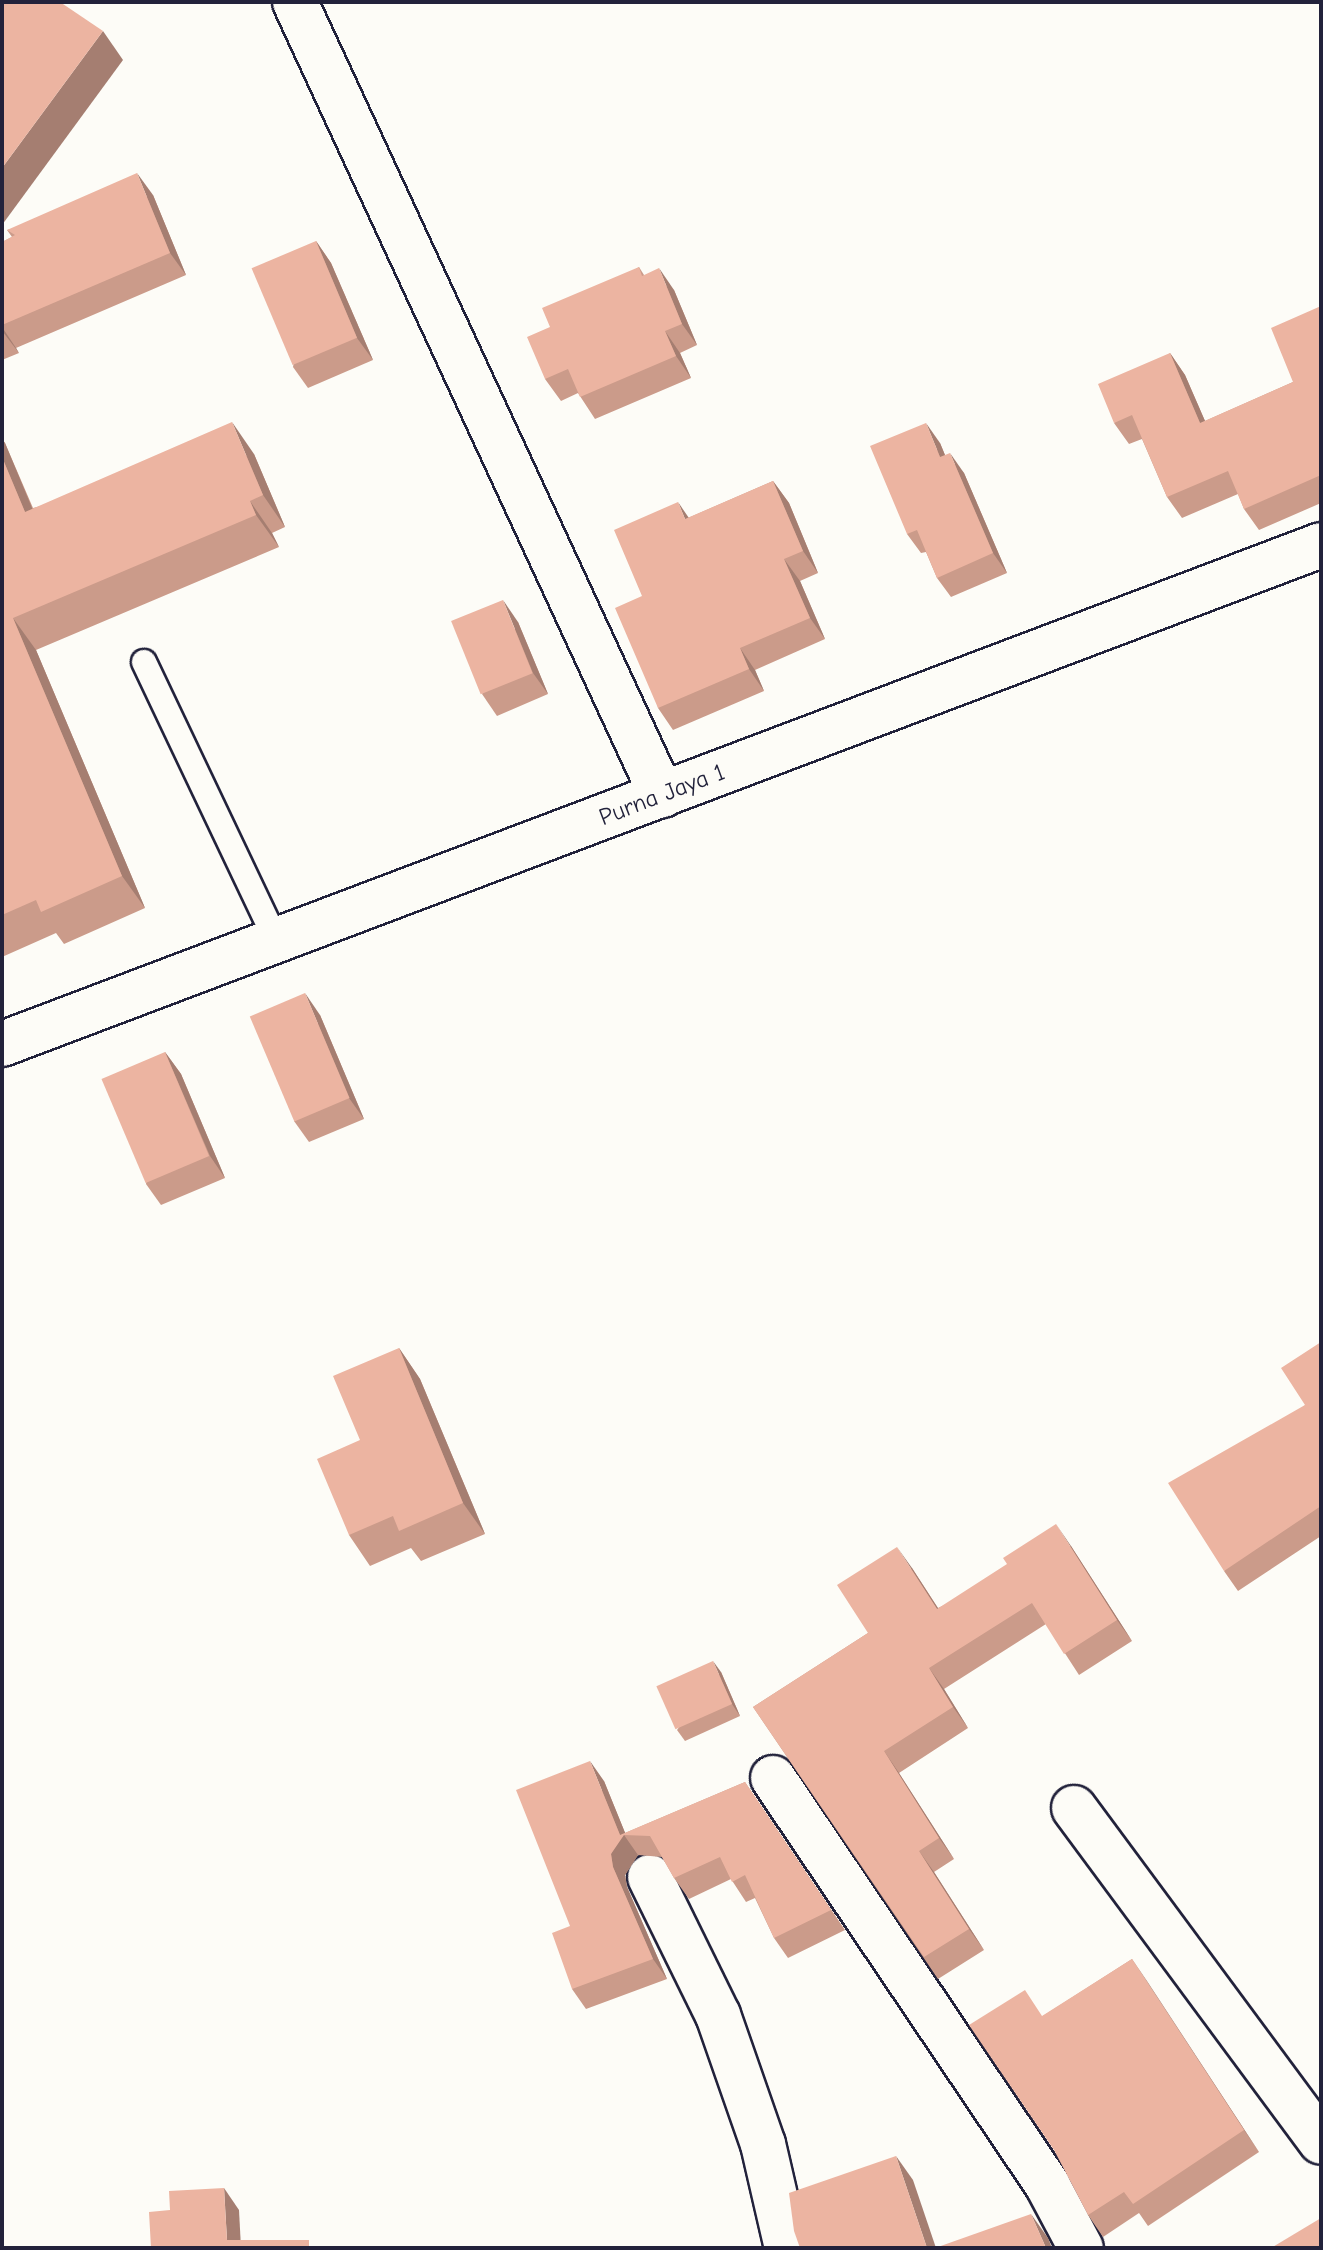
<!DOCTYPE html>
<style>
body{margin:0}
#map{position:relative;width:1323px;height:2250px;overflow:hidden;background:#fdfcf7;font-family:"Comic Neue",sans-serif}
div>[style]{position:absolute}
.roads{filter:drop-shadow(2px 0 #22223b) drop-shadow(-2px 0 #22223b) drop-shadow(0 2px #22223b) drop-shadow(0 -2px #22223b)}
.lane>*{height:24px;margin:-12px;padding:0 12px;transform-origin:12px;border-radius:12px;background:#fdfcf7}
.street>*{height:44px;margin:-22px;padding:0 22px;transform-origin:22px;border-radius:22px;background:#fdfcf7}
.wall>*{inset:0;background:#cb9b8a}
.shaded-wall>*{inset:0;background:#a57e71}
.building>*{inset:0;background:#ecb4a1;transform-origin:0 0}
span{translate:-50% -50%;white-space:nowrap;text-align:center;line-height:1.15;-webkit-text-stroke:7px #fdfcf7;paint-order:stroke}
.street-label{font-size:24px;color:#22223b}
.frame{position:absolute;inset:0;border:4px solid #22223b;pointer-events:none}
</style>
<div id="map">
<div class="roads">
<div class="lane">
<div style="left:144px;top:662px;width:310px;rotate:64.6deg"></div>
</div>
<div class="street">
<div style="left:295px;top:2px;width:874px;rotate:65.17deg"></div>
<div style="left:2px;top:1044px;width:1410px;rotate:-20.72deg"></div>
<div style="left:773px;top:1778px;width:492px;rotate:56deg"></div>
<div style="left:1048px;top:2186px;width:70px;rotate:62deg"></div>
<div style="left:1074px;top:1808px;width:415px;rotate:53.5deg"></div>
<div style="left:650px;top:1877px;width:154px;rotate:63.8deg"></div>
<div style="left:718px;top:2015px;width:137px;rotate:70.8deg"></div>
<div style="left:763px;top:2144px;width:107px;rotate:77deg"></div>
</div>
</div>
<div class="wall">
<div style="clip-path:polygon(153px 195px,186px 275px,16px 348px,19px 353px,2px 360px,2px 242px,12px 237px,7px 230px)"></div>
<div style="clip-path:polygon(316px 241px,331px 263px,373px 360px,308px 388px,293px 367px)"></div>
<div style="clip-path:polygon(639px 267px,644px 275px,674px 290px,697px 345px,680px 353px,691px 378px,595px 419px,578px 393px,561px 401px,545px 379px,550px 327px)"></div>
<div style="clip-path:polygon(1321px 306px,1321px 503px,1259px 530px,1244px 509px,1238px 494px,1182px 518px,1167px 497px,1142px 439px,1129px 444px,1114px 423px,1170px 353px,1185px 375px,1205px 421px,1293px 382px)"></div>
<div style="clip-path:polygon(2px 439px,5px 443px,33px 508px,254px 454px,285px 527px,272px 533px,279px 547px,36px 650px,145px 908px,64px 944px,56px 933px,2px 957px)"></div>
<div style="clip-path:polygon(940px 443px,945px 455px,964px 473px,1007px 573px,951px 597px,937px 578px,926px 552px,921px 553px,907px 534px)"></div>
<div style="clip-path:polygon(773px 481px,789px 503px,818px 573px,800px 581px,825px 639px,755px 670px,764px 691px,673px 730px,658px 708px,642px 596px,688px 518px)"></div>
<div style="clip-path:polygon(518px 622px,548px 694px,497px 716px,482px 694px)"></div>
<div style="clip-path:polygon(320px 1015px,364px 1119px,309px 1142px,294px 1121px)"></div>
<div style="clip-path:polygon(165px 1052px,181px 1074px,225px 1178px,161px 1205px,146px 1184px)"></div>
<div style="clip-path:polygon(1321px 1342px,1321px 1536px,1238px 1591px,1224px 1571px,1305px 1405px)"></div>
<div style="clip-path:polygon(399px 1348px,420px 1379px,485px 1534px,421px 1561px,411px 1548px,370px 1566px,349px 1535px,360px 1440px)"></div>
<div style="clip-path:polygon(1071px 1546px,1132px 1641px,1079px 1675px,1046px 1624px,944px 1689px,968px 1728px,899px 1773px,954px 1859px,934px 1872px,984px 1950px,938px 1979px,753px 1707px,868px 1633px,912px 1568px,938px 1608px)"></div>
<div style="clip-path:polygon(721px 1672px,740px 1716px,685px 1741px,677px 1730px)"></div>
<div style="clip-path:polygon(604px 1781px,625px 1833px,745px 1782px,845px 1930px,788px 1958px,774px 1938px,755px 1898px,746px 1902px,731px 1879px,689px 1899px,674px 1878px,662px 1857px,638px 1855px,625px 1875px,627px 1887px,667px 1979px,586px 2009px,572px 1989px,570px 1926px)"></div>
<div style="clip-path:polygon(1132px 1959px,1259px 2152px,1148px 2226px,1139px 2213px,1103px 2237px,1088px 2215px,1043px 2016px)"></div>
</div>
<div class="shaded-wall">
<div style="clip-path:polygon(103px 31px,123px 60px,2px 225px,2px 168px)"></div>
<div style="clip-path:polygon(137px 173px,153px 195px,186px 275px,170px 253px)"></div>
<div style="clip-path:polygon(316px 241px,331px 263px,373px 360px,357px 338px)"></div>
<div style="clip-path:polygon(659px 268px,674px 290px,697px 345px,682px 324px)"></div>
<div style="clip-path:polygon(2px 327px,16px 348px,19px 353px,3px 332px)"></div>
<div style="clip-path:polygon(665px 331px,680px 353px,691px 378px,676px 356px)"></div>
<div style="clip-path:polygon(1170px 353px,1185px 375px,1215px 444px,1200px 423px)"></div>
<div style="clip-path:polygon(232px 422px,254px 454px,285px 527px,263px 495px)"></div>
<div style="clip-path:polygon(926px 423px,940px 443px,954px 477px,940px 457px)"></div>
<div style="clip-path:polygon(2px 439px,5px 443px,47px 544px,25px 512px,2px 457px)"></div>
<div style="clip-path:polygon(950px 453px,964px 473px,1007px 573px,993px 553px)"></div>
<div style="clip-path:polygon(773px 481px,789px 503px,818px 573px,803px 551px)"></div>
<div style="clip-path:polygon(250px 501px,272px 533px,279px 547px,256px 515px)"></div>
<div style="clip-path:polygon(678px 502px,693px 524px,685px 519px)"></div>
<div style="clip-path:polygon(784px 559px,800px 581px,825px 639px,810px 618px)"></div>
<div style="clip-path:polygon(503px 600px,518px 622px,548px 694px,533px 673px)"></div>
<div style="clip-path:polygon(13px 618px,36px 650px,145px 908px,122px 876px)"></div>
<div style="clip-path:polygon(740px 648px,755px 670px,764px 691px,749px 669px)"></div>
<div style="clip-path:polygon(305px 993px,320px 1015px,364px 1119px,349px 1098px)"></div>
<div style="clip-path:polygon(165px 1052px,181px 1074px,225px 1178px,210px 1156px)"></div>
<div style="clip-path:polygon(399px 1348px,420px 1379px,485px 1534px,463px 1503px)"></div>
<div style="clip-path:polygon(1056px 1524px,1071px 1546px,1132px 1641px,1117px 1620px)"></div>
<div style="clip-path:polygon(897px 1547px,912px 1568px,952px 1630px,937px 1609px)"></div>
<div style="clip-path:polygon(713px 1661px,721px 1672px,740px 1716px,732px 1704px)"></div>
<div style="clip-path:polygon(929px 1668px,944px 1689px,968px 1728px,953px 1707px)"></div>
<div style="clip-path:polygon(884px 1751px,899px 1773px,954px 1859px,939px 1838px)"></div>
<div style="clip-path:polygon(590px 1761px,604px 1781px,626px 1835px,624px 1835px,638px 1855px,625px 1875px,627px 1887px,667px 1979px,653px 1959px,613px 1867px,611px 1854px,620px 1835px)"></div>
<div style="clip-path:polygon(919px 1851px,934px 1872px,984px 1950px,969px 1929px)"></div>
<div style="clip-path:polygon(1132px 1959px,1147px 1981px,1259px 2152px,1244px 2130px)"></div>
<div style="clip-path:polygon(896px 2156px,913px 2180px,936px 2248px,927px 2248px)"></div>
<div style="clip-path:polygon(224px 2188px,239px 2210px,241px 2248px,227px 2240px)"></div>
<div style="clip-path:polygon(1031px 2214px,1048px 2238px,1052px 2248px,1046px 2248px)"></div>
</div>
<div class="building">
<div style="clip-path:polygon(5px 2px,60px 2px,103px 31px,2px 168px,2px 7px)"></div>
<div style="clip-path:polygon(137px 173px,170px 253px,2px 325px,2px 242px,15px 235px,7px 230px)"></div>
<div style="left:316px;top:241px;width:105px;height:70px;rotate:67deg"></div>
<div style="clip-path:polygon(639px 267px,642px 276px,659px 268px,682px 324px,665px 331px,676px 356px,580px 397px,568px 369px,545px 379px,527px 337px,550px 327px,542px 308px)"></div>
<div style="clip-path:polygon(1321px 306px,1321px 475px,1244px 509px,1228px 471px,1167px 497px,1132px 415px,1114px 423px,1098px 384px,1170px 353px,1200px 423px,1293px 382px,1271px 328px)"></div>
<div style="clip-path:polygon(232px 422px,263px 495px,250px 501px,256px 515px,13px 618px,122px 876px,41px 912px,36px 900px,2px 915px,2px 457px,25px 512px)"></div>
<div style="clip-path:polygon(926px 423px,940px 457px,950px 453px,993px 553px,937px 578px,917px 530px,907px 534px,870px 446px)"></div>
<div style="clip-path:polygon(773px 481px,803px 551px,784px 559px,810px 618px,740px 648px,749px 669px,658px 708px,615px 608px,642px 596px,614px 530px,678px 502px,685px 519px)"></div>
<div style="left:503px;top:600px;width:79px;height:56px;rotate:68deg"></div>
<div style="left:305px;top:993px;width:114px;height:60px;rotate:67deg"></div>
<div style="left:165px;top:1052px;width:113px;height:69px;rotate:67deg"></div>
<div style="clip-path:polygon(1321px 1342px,1321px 1506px,1224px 1571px,1168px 1483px,1305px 1405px,1281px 1368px)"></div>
<div style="clip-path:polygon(399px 1348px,463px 1503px,399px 1531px,393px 1516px,349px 1535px,317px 1459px,360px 1440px,333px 1376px)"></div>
<div style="clip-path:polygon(1056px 1524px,1117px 1620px,1064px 1654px,1032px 1603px,929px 1668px,953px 1707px,884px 1751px,939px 1838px,919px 1851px,969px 1929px,924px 1957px,753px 1707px,868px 1633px,837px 1585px,897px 1547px,937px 1609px,1007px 1564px,1003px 1558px)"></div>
<div style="left:713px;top:1661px;width:47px;height:62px;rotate:66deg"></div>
<div style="clip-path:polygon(590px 1761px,620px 1835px,745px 1782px,831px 1910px,774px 1938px,745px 1875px,732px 1882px,720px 1857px,674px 1878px,650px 1836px,624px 1835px,611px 1854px,613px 1867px,653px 1959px,572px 1989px,552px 1933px,570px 1926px,516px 1790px)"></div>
<div style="clip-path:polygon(1132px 1959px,1244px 2130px,1133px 2204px,1124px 2192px,1088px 2215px,1054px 2150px,969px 2025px,1025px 1990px,1042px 2016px)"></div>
<div style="clip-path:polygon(896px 2156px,927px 2248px,800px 2248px,794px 2231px,789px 2193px)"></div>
<div style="clip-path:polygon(224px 2188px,227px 2240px,309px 2240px,309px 2248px,151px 2248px,149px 2212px,170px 2210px,169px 2191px)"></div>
<div style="clip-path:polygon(1031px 2214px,1046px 2248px,935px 2248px)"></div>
<div style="clip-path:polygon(1321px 2218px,1321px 2248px,1271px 2248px)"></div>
</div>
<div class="street-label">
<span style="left:662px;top:795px;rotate:-21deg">Purna Jaya 1</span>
</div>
<div class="frame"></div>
</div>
